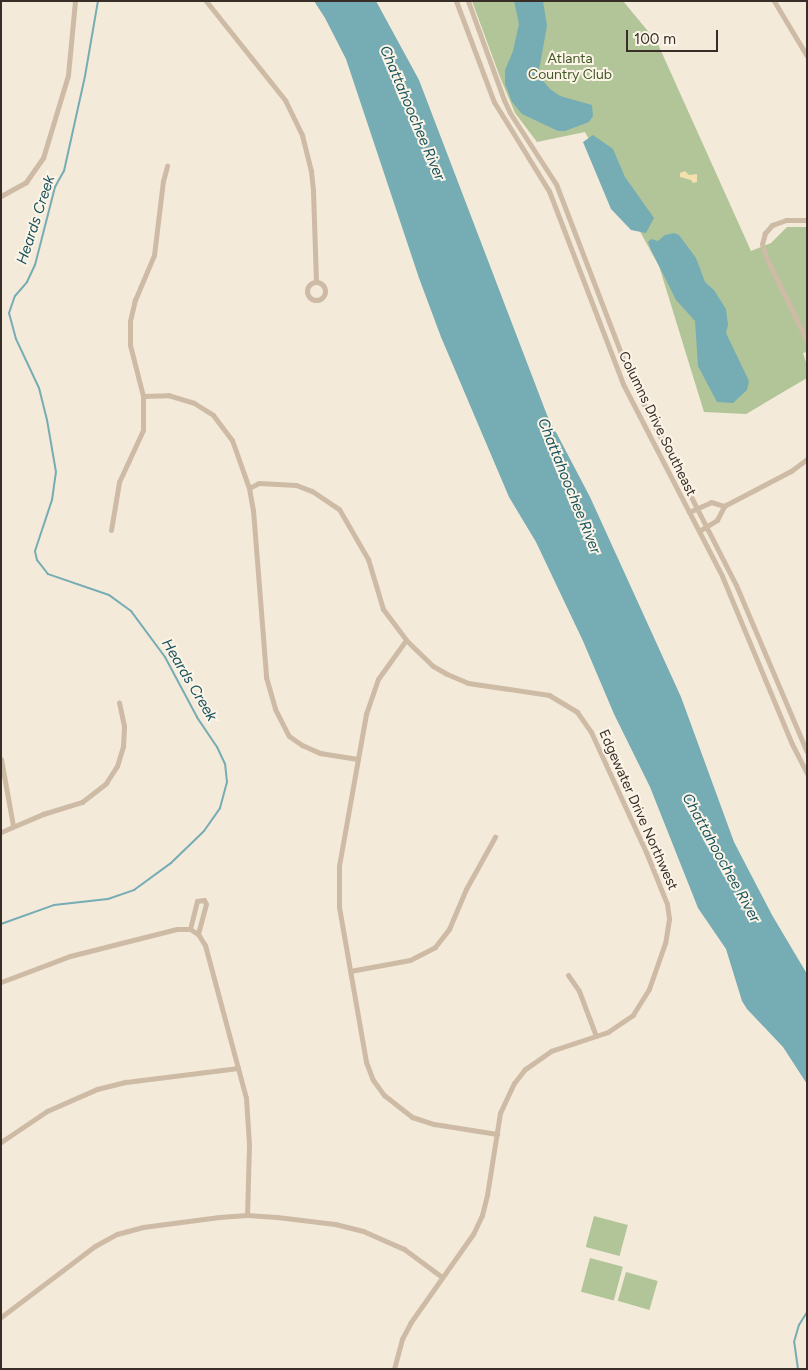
<!DOCTYPE html>
<style>
body{margin:0}
#map{position:relative;width:808px;height:1370px;overflow:hidden;background:#f4eada;font-family:Figtree,sans-serif}
div>[style]{position:absolute}
.green>*{inset:0;background:#b2c598;transform-origin:0 0}
.sand>*{inset:0;background:#f3e1ad}
.water>*{inset:0;background:#76acb4}
.stream>*{height:2px;margin:-1px;padding:0 1px;transform-origin:1px;border-radius:1px;background:#76acb4}
.street>*{height:5px;margin:-2.5px;padding:0 2.5px;transform-origin:2.5px;border-radius:2.5px;background:#cebba5}
.street>.ring{margin:-2.5px;padding:0;box-sizing:content-box;background:none;border:5px solid #cebba5;border-radius:50%}
span{translate:-50% -50%;white-space:nowrap;text-align:center;line-height:1.15;-webkit-text-stroke:4px #fbf4e7;paint-order:stroke}
.park-label{font-size:14px;color:#435928}
.street-label{font-size:14px;color:#382e27}
.water-label{font-size:15px;color:#18535e;font-style:italic}
.frame{position:absolute;inset:0;border:2px solid #382e27;pointer-events:none}
.scale{position:absolute;left:626px;top:30px;width:92px;height:22px;box-sizing:border-box;border:2px solid #382e27;border-top:0;padding-left:6px;font-size:15px;line-height:18px;white-space:nowrap;color:#382e27;-webkit-text-stroke:4px #fbf4e7;paint-order:stroke}
</style>
<div id="map">
<div class="green">
<div style="clip-path:polygon(472px 1px,623px 1px,657px 42px,751px 251px,771px 243px,787px 227px,807px 227px,807px 352px,803px 353px,807px 365px,807px 378px,746px 414px,704px 412px,659px 266px,585px 132px,537px 142px,515px 113px,500px 77px)"></div>
<div style="left:594px;top:1216px;width:35px;height:32px;rotate:15deg"></div>
<div style="left:590px;top:1258px;width:34px;height:35px;rotate:15deg"></div>
<div style="left:626px;top:1272px;width:33px;height:30px;rotate:16deg"></div>
</div>
<div class="sand">
<div style="clip-path:polygon(685px 171px,689px 175px,697px 174px,697px 182px,693px 183px,691px 180px,680px 177px,680px 173px)"></div>
</div>
<div class="water">
<div style="clip-path:polygon(314px 1px,376px 1px,419px 80px,547px 415px,590px 497px,681px 697px,734px 842px,772px 915px,807px 974px,807px 1084px,783px 1047px,747px 1009px,742px 1001px,726px 949px,698px 908px,650px 787px,614px 714px,583px 641px,536px 542px,509px 497px,441px 337px,419px 278px,346px 59px,325px 18px)"></div>
<div style="clip-path:polygon(514px 1px,543px 1px,547px 26px,539px 70px,540px 77px,550px 89px,560px 96px,592px 105px,593px 116px,589px 122px,565px 131px,558px 131px,522px 114px,512px 102px,505px 84px,505px 70px,513px 51px,519px 24px)"></div>
<div style="clip-path:polygon(593px 135px,613px 149px,625px 177px,654px 218px,646px 233px,631px 230px,611px 209px,583px 142px)"></div>
<div style="clip-path:polygon(674px 233px,679px 235px,696px 258px,705px 282px,714px 290px,726px 309px,728px 325px,726px 333px,749px 381px,747px 390px,733px 403px,717px 402px,698px 366px,695px 321px,676px 300px,651px 250px,648px 242px,651px 239px,658px 241px,665px 235px)"></div>
</div>
<div class="stream">
<div style="left:1px;top:924px;width:56px;rotate:-19.7deg"></div>
<div style="left:54px;top:905px;width:54px;rotate:-6.3deg"></div>
<div style="left:108px;top:899px;width:28px;rotate:-19deg"></div>
<div style="left:134px;top:890px;width:46px;rotate:-36.1deg"></div>
<div style="left:171px;top:863px;width:46px;rotate:-44.1deg"></div>
<div style="left:204px;top:831px;width:28px;rotate:-55deg"></div>
<div style="left:220px;top:808px;width:27px;rotate:-75deg"></div>
<div style="left:227px;top:782px;width:18px;rotate:-96deg"></div>
<div style="left:225px;top:764px;width:19px;rotate:-115deg"></div>
<div style="left:217px;top:747px;width:36px;rotate:-124deg"></div>
<div style="left:197px;top:717px;width:68px;rotate:-118.1deg"></div>
<div style="left:165px;top:657px;width:57px;rotate:-126.5deg"></div>
<div style="left:131px;top:611px;width:27px;rotate:-144deg"></div>
<div style="left:109px;top:595px;width:65px;rotate:-161deg"></div>
<div style="left:48px;top:574px;width:18px;rotate:-128deg"></div>
<div style="left:37px;top:560px;width:9px;rotate:-103deg"></div>
<div style="left:35px;top:551px;width:54px;rotate:-71.6deg"></div>
<div style="left:52px;top:500px;width:28px;rotate:-82deg"></div>
<div style="left:56px;top:472px;width:53px;rotate:-99.8deg"></div>
<div style="left:47px;top:420px;width:33px;rotate:-104deg"></div>
<div style="left:39px;top:388px;width:54px;rotate:-115.1deg"></div>
<div style="left:16px;top:339px;width:27px;rotate:-105deg"></div>
<div style="left:9px;top:313px;width:18px;rotate:-71deg"></div>
<div style="left:15px;top:296px;width:18px;rotate:-49deg"></div>
<div style="left:27px;top:282px;width:19px;rotate:-65deg"></div>
<div style="left:35px;top:265px;width:81px;rotate:-75.6deg"></div>
<div style="left:55px;top:187px;width:18px;rotate:-61deg"></div>
<div style="left:64px;top:171px;width:97px;rotate:-77.5deg"></div>
<div style="left:85px;top:76px;width:76px;rotate:-80.2deg"></div>
<div style="left:798px;top:1369px;width:27px;rotate:-98deg"></div>
<div style="left:794px;top:1342px;width:18px;rotate:-74deg"></div>
<div style="left:799px;top:1325px;width:15px;rotate:-58deg"></div>
</div>
<div class="street">
<div style="left:206px;top:1px;width:127px;rotate:51.4deg"></div>
<div style="left:285px;top:100px;width:39px;rotate:64deg"></div>
<div style="left:302px;top:135px;width:37px;rotate:76deg"></div>
<div style="left:311px;top:171px;width:20px;rotate:84deg"></div>
<div style="left:313px;top:191px;width:91px;rotate:88.1deg"></div>
<div style="left:456px;top:1px;width:108px;rotate:69.4deg"></div>
<div style="left:494px;top:102px;width:105px;rotate:58.3deg"></div>
<div style="left:549px;top:191px;width:207px;rotate:69deg"></div>
<div style="left:623px;top:384px;width:216px;rotate:62.7deg"></div>
<div style="left:722px;top:576px;width:182px;rotate:67.4deg"></div>
<div style="left:792px;top:744px;width:33px;rotate:63deg"></div>
<div style="left:468px;top:1px;width:105px;rotate:70deg"></div>
<div style="left:504px;top:100px;width:14px;rotate:65deg"></div>
<div style="left:510px;top:113px;width:85px;rotate:57.1deg"></div>
<div style="left:556px;top:184px;width:209px;rotate:69deg"></div>
<div style="left:631px;top:379px;width:231px;rotate:63deg"></div>
<div style="left:736px;top:585px;width:181px;rotate:67deg"></div>
<div style="left:774px;top:1px;width:64px;rotate:59deg"></div>
<div style="left:1px;top:196px;width:29px;rotate:-29deg"></div>
<div style="left:26px;top:182px;width:29px;rotate:-55deg"></div>
<div style="left:43px;top:158px;width:87px;rotate:-73.2deg"></div>
<div style="left:68px;top:75px;width:74px;rotate:-84.6deg"></div>
<div style="left:807px;top:220px;width:21px;rotate:180deg"></div>
<div style="left:786px;top:220px;width:15px;rotate:160deg"></div>
<div style="left:772px;top:225px;width:11px;rotate:131deg"></div>
<div style="left:765px;top:233px;width:11px;rotate:105deg"></div>
<div style="left:762px;top:244px;width:16px;rotate:72deg"></div>
<div style="left:767px;top:259px;width:91px;rotate:64deg"></div>
<div class="ring" style="left:307px;top:282px;width:13px;height:13px"></div>
<div style="left:143px;top:396px;width:25px;rotate:-2deg"></div>
<div style="left:168px;top:395px;width:27px;rotate:17deg"></div>
<div style="left:194px;top:403px;width:22px;rotate:32deg"></div>
<div style="left:213px;top:415px;width:31px;rotate:53deg"></div>
<div style="left:232px;top:440px;width:51px;rotate:70.5deg"></div>
<div style="left:249px;top:488px;width:22px;rotate:80deg"></div>
<div style="left:253px;top:510px;width:168px;rotate:85.5deg"></div>
<div style="left:266px;top:677px;width:33px;rotate:74deg"></div>
<div style="left:275px;top:709px;width:30px;rotate:63deg"></div>
<div style="left:289px;top:736px;width:16px;rotate:35deg"></div>
<div style="left:302px;top:745px;width:20px;rotate:24deg"></div>
<div style="left:320px;top:753px;width:38px;rotate:9deg"></div>
<div style="left:249px;top:488px;width:11px;rotate:-27deg"></div>
<div style="left:259px;top:483px;width:37px;rotate:3deg"></div>
<div style="left:296px;top:485px;width:17px;rotate:21deg"></div>
<div style="left:312px;top:491px;width:32px;rotate:34deg"></div>
<div style="left:339px;top:509px;width:58px;rotate:59.9deg"></div>
<div style="left:368px;top:559px;width:52px;rotate:73.3deg"></div>
<div style="left:383px;top:609px;width:39px;rotate:53deg"></div>
<div style="left:406px;top:640px;width:37px;rotate:44deg"></div>
<div style="left:433px;top:666px;width:16px;rotate:30deg"></div>
<div style="left:447px;top:674px;width:23px;rotate:23deg"></div>
<div style="left:468px;top:683px;width:82px;rotate:8.4deg"></div>
<div style="left:549px;top:695px;width:33px;rotate:31deg"></div>
<div style="left:577px;top:712px;width:24px;rotate:55deg"></div>
<div style="left:591px;top:732px;width:132px;rotate:65.4deg"></div>
<div style="left:646px;top:852px;width:56px;rotate:68deg"></div>
<div style="left:667px;top:904px;width:15px;rotate:82deg"></div>
<div style="left:669px;top:919px;width:24px;rotate:99deg"></div>
<div style="left:665px;top:943px;width:49px;rotate:109.2deg"></div>
<div style="left:649px;top:989px;width:31px;rotate:122deg"></div>
<div style="left:633px;top:1015px;width:30px;rotate:146deg"></div>
<div style="left:608px;top:1032px;width:60px;rotate:161.6deg"></div>
<div style="left:551px;top:1051px;width:32px;rotate:145deg"></div>
<div style="left:525px;top:1069px;width:18px;rotate:128deg"></div>
<div style="left:514px;top:1083px;width:33px;rotate:115deg"></div>
<div style="left:500px;top:1113px;width:83px;rotate:99deg"></div>
<div style="left:487px;top:1195px;width:21px;rotate:104deg"></div>
<div style="left:482px;top:1215px;width:21px;rotate:115deg"></div>
<div style="left:473px;top:1234px;width:108px;rotate:125.2deg"></div>
<div style="left:411px;top:1322px;width:19px;rotate:118deg"></div>
<div style="left:402px;top:1339px;width:31px;rotate:105deg"></div>
<div style="left:689px;top:512px;width:24px;rotate:-24deg"></div>
<div style="left:711px;top:502px;width:14px;rotate:17deg"></div>
<div style="left:111px;top:530px;width:49px;rotate:-80.5deg"></div>
<div style="left:119px;top:482px;width:57px;rotate:-65.2deg"></div>
<div style="left:143px;top:430px;width:34px;rotate:-90deg"></div>
<div style="left:143px;top:396px;width:53px;rotate:-104.3deg"></div>
<div style="left:130px;top:345px;width:24px;rotate:-90deg"></div>
<div style="left:130px;top:321px;width:22px;rotate:-77deg"></div>
<div style="left:135px;top:300px;width:49px;rotate:-67.1deg"></div>
<div style="left:154px;top:255px;width:75px;rotate:-83.1deg"></div>
<div style="left:163px;top:181px;width:16px;rotate:-75deg"></div>
<div style="left:699px;top:531px;width:21px;rotate:-31deg"></div>
<div style="left:717px;top:520px;width:16px;rotate:-63deg"></div>
<div style="left:724px;top:506px;width:76px;rotate:-27.6deg"></div>
<div style="left:791px;top:471px;width:20px;rotate:-37deg"></div>
<div style="left:406px;top:640px;width:48px;rotate:125.7deg"></div>
<div style="left:378px;top:679px;width:37px;rotate:109deg"></div>
<div style="left:366px;top:714px;width:154px;rotate:100.1deg"></div>
<div style="left:339px;top:866px;width:41px;rotate:90deg"></div>
<div style="left:339px;top:907px;width:157px;rotate:80.1deg"></div>
<div style="left:366px;top:1062px;width:19px;rotate:69deg"></div>
<div style="left:373px;top:1080px;width:19px;rotate:54deg"></div>
<div style="left:384px;top:1095px;width:36px;rotate:38deg"></div>
<div style="left:412px;top:1117px;width:23px;rotate:18deg"></div>
<div style="left:434px;top:1124px;width:64px;rotate:9deg"></div>
<div style="left:1px;top:759px;width:68px;rotate:79.8deg"></div>
<div style="left:1px;top:832px;width:46px;rotate:-23.2deg"></div>
<div style="left:43px;top:814px;width:41px;rotate:-17.1deg"></div>
<div style="left:82px;top:802px;width:31px;rotate:-38deg"></div>
<div style="left:106px;top:783px;width:20px;rotate:-57deg"></div>
<div style="left:117px;top:766px;width:21px;rotate:-73deg"></div>
<div style="left:123px;top:746px;width:20px;rotate:-87deg"></div>
<div style="left:124px;top:726px;width:24px;rotate:-102deg"></div>
<div style="left:190px;top:929px;width:29px;rotate:-76deg"></div>
<div style="left:197px;top:901px;width:7px;rotate:-8deg"></div>
<div style="left:204px;top:900px;width:4px;rotate:63deg"></div>
<div style="left:206px;top:904px;width:31px;rotate:105deg"></div>
<div style="left:350px;top:971px;width:61px;rotate:-10.4deg"></div>
<div style="left:410px;top:960px;width:28px;rotate:-27deg"></div>
<div style="left:435px;top:947px;width:23px;rotate:-52deg"></div>
<div style="left:449px;top:929px;width:43px;rotate:-67deg"></div>
<div style="left:466px;top:889px;width:60px;rotate:-60.9deg"></div>
<div style="left:568px;top:975px;width:19px;rotate:55deg"></div>
<div style="left:579px;top:991px;width:48px;rotate:69.3deg"></div>
<div style="left:1px;top:982px;width:74px;rotate:-20.6deg"></div>
<div style="left:70px;top:956px;width:110px;rotate:-14.2deg"></div>
<div style="left:177px;top:929px;width:13px"></div>
<div style="left:190px;top:929px;width:9px;rotate:32deg"></div>
<div style="left:198px;top:934px;width:13px;rotate:58deg"></div>
<div style="left:205px;top:945px;width:158px;rotate:75deg"></div>
<div style="left:246px;top:1098px;width:47px;rotate:86.3deg"></div>
<div style="left:249px;top:1145px;width:70px;rotate:91.6deg"></div>
<div style="left:1px;top:1142px;width:55px;rotate:-34deg"></div>
<div style="left:47px;top:1111px;width:55px;rotate:-23.7deg"></div>
<div style="left:97px;top:1089px;width:30px;rotate:-14deg"></div>
<div style="left:126px;top:1082px;width:113px;rotate:-7.1deg"></div>
<div style="left:1px;top:1317px;width:118px;rotate:-37.1deg"></div>
<div style="left:95px;top:1246px;width:25px;rotate:-29deg"></div>
<div style="left:117px;top:1234px;width:27px;rotate:-15deg"></div>
<div style="left:143px;top:1227px;width:77px;rotate:-7.5deg"></div>
<div style="left:219px;top:1217px;width:28px;rotate:-4deg"></div>
<div style="left:247px;top:1215px;width:30px;rotate:4deg"></div>
<div style="left:277px;top:1217px;width:58px;rotate:6.9deg"></div>
<div style="left:335px;top:1224px;width:29px;rotate:14deg"></div>
<div style="left:363px;top:1231px;width:45px;rotate:23.7deg"></div>
<div style="left:404px;top:1249px;width:47px;rotate:36.4deg"></div>
</div>
<div class="park-label">
<span style="left:570px;top:67px">Atlanta<br>Country Club</span>
</div>
<div class="street-label">
<span style="left:657px;top:424px;rotate:64deg">Columns Drive Southeast</span>
<span style="left:638px;top:810px;rotate:66deg">Edgewater Drive Northwest</span>
</div>
<div class="water-label">
<span style="left:412px;top:113px;rotate:67deg">Chattahoochee River</span>
<span style="left:36px;top:220px;rotate:-72deg">Heards Creek</span>
<span style="left:569px;top:486px;rotate:68deg">Chattahoochee River</span>
<span style="left:189px;top:680px;rotate:59deg">Heards Creek</span>
<span style="left:721px;top:858px;rotate:61deg">Chattahoochee River</span>
</div>
<div class="frame"></div>
<div class="scale">100 m</div>
</div>
